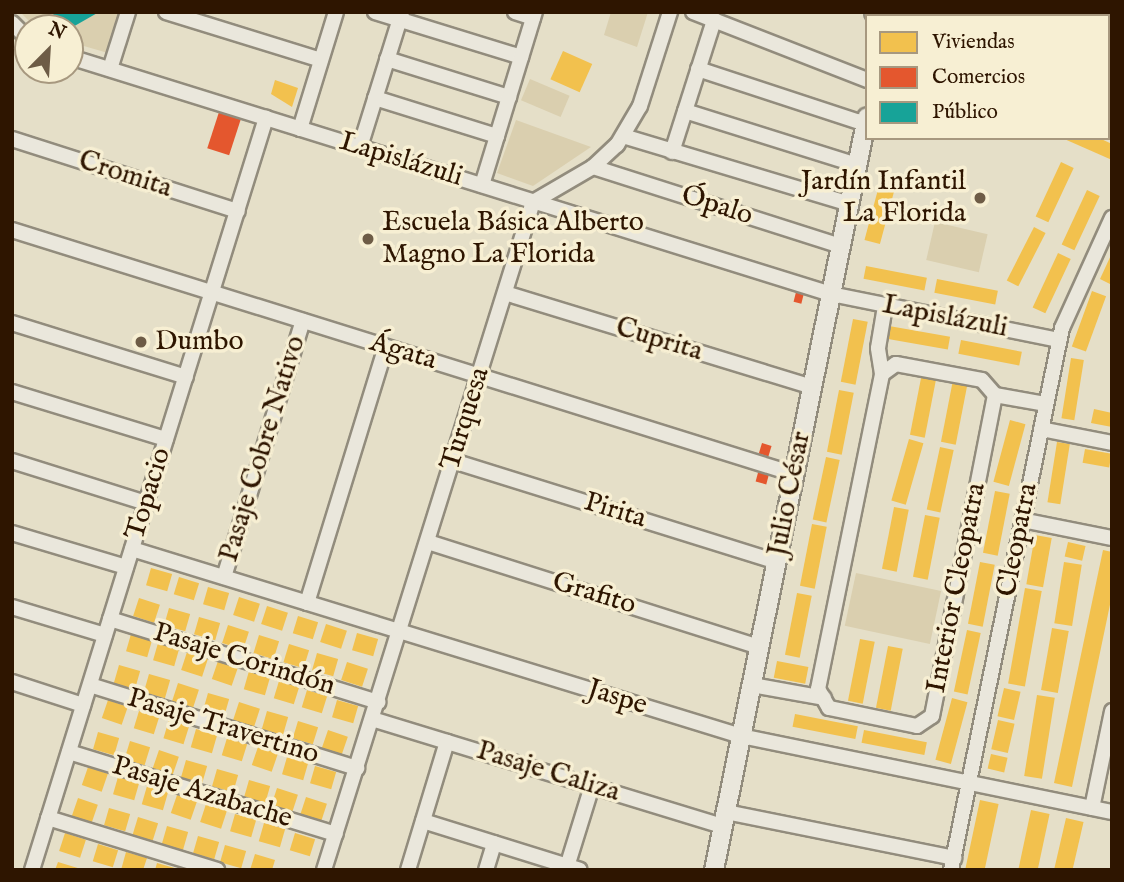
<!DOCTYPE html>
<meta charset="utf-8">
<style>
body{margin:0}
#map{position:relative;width:1124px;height:882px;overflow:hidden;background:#e5dfc8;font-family:"IM FELL English",serif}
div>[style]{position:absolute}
.green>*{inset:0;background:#dacfaf;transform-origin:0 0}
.homes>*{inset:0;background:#f2c14e;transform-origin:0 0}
.shops>*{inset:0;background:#e4572e;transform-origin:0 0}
.public>*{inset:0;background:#17a398}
.roads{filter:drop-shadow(2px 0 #928c7d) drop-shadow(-2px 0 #928c7d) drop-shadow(0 2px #928c7d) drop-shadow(0 -2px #928c7d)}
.minor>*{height:14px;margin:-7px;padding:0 7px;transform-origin:7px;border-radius:7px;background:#eae7dc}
.tertiary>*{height:18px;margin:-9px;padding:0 9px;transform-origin:9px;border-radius:9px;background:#eae7dc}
.secondary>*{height:19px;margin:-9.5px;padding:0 9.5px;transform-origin:9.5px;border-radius:9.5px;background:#eae7dc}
.dots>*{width:19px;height:19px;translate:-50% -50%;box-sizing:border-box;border:4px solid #f7efd3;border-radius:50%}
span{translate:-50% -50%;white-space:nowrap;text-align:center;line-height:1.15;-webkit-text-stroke:7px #f7efd3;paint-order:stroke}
.street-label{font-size:28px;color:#2e1500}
.poi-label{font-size:28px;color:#2e1500}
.right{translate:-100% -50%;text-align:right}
.left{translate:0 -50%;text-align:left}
.frame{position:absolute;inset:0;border:14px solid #2e1500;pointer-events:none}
.legend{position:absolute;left:865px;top:14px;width:245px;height:126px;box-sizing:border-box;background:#f7efd3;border:2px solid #a7987f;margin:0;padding:9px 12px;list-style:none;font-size:21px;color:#2e1500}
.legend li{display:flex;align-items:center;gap:14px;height:35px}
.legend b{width:35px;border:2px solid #a7987f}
.north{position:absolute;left:14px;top:14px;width:70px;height:70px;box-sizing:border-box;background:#f7efd3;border:2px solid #a7987f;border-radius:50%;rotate:24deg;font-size:19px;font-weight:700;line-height:28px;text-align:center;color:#2e1500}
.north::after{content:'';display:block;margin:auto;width:24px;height:32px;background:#6e5c46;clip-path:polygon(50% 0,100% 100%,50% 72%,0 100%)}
</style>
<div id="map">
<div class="green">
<div style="clip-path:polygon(20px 12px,121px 12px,108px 53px,70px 42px,70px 28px,36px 28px)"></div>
<div style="clip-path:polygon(611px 12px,648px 12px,637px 47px,604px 35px)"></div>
<div style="left:530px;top:79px;width:43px;height:23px;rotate:23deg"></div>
<div style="clip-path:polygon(516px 120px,591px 147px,533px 186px,497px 173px)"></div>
<div style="left:935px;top:222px;width:54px;height:39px;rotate:13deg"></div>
<div style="left:856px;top:573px;width:87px;height:54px;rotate:12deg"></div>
</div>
<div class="homes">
<div style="left:563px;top:51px;width:32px;height:31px;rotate:24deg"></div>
<div style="clip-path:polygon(275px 80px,298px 88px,292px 107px,271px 94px)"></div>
<div style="clip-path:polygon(1062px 138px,1099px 138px,1112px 144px,1112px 160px)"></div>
<div style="left:1061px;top:162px;width:14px;height:60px;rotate:25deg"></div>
<div style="left:880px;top:182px;width:16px;height:60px;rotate:15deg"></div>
<div style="left:1087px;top:190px;width:14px;height:60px;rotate:25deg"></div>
<div style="left:1034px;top:227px;width:13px;height:60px;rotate:27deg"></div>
<div style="left:1058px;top:253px;width:14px;height:60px;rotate:25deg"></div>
<div style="clip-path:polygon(1112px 253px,1112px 285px,1100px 279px)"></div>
<div style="left:866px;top:266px;width:62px;height:13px;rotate:11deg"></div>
<div style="left:937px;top:279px;width:62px;height:14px;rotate:11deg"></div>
<div style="left:1092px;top:291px;width:15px;height:59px;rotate:20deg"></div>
<div style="left:853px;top:319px;width:15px;height:64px;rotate:11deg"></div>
<div style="left:889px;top:326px;width:62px;height:13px;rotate:10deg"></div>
<div style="left:961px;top:340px;width:62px;height:14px;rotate:11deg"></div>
<div style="left:1071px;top:358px;width:13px;height:61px;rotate:9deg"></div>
<div style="left:922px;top:373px;width:15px;height:63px;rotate:11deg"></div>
<div style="left:953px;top:380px;width:15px;height:63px;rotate:11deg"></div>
<div style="left:839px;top:390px;width:15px;height:63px;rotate:11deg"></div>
<div style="clip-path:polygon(1094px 409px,1112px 413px,1112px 427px,1091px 423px)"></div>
<div style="left:1010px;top:420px;width:16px;height:64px;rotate:15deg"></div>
<div style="left:909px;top:439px;width:15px;height:64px;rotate:16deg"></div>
<div style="left:1057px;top:442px;width:13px;height:61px;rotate:9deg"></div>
<div style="left:940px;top:447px;width:14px;height:64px;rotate:12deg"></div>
<div style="left:1085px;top:449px;width:27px;height:14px;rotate:10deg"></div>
<div style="left:826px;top:457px;width:14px;height:64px;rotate:12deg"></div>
<div style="left:995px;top:491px;width:15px;height:63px;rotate:11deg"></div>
<div style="left:894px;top:507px;width:15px;height:63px;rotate:11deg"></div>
<div style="left:925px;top:515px;width:15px;height:63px;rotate:11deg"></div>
<div style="left:812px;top:524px;width:15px;height:63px;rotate:11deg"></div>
<div style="left:1035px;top:535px;width:17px;height:50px;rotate:10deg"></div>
<div style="left:1068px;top:542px;width:18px;height:15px;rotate:13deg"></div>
<div style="clip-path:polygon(1103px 550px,1112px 552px,1112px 595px,1072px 787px,1054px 783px)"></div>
<div style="left:980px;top:562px;width:15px;height:63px;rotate:11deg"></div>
<div style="left:1064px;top:562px;width:18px;height:62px;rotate:9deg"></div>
<div style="left:151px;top:568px;width:22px;height:18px;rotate:16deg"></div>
<div style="left:179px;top:577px;width:21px;height:18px;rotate:17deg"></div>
<div style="left:208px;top:587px;width:22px;height:18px;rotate:16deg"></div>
<div style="left:1025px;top:588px;width:17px;height:97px;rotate:10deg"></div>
<div style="left:797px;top:593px;width:15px;height:63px;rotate:11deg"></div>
<div style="left:239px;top:597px;width:22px;height:19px;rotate:18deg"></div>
<div style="left:139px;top:598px;width:22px;height:19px;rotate:18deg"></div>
<div style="left:267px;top:606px;width:22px;height:19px;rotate:18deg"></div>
<div style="left:169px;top:608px;width:22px;height:18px;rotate:16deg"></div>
<div style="left:298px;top:616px;width:21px;height:18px;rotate:17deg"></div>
<div style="left:199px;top:617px;width:22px;height:18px;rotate:16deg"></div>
<div style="left:326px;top:624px;width:22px;height:19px;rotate:18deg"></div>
<div style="left:228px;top:625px;width:22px;height:19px;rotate:18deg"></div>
<div style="left:1052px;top:628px;width:17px;height:63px;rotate:10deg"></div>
<div style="left:967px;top:630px;width:14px;height:63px;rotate:12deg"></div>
<div style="left:357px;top:633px;width:22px;height:18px;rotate:16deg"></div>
<div style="left:131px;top:634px;width:22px;height:18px;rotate:16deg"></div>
<div style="left:259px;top:635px;width:21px;height:19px;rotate:17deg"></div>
<div style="left:860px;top:639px;width:15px;height:63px;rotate:11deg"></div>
<div style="left:158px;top:643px;width:22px;height:18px;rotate:16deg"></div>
<div style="left:289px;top:644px;width:21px;height:19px;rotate:17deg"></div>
<div style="left:888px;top:646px;width:15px;height:63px;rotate:11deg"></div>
<div style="left:187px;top:652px;width:22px;height:19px;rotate:18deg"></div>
<div style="left:317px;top:653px;width:22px;height:18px;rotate:16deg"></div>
<div style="left:218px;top:661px;width:21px;height:19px;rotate:19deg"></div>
<div style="left:777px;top:661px;width:32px;height:17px;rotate:11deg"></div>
<div style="left:347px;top:662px;width:22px;height:19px;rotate:18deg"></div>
<div style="left:119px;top:665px;width:22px;height:19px;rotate:16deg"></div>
<div style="left:249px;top:671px;width:22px;height:19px;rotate:16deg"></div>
<div style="left:149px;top:674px;width:22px;height:19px;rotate:16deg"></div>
<div style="left:279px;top:681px;width:21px;height:18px;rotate:17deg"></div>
<div style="left:178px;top:683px;width:22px;height:19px;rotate:18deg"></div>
<div style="left:1004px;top:688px;width:17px;height:29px;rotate:13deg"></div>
<div style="left:307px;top:690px;width:21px;height:18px;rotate:17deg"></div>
<div style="left:208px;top:693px;width:22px;height:18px;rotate:16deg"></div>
<div style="left:1037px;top:695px;width:18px;height:82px;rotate:9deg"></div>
<div style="left:952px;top:698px;width:16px;height:64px;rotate:15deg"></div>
<div style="left:108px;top:700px;width:21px;height:19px;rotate:19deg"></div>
<div style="left:337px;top:700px;width:22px;height:18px;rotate:16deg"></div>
<div style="left:239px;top:702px;width:22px;height:19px;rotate:18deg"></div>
<div style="left:139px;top:711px;width:21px;height:18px;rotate:17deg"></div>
<div style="left:267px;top:711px;width:22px;height:19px;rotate:16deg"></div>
<div style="left:795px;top:714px;width:64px;height:13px;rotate:11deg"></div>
<div style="left:169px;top:720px;width:21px;height:19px;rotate:17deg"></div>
<div style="left:998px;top:720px;width:17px;height:30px;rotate:13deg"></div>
<div style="left:298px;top:721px;width:21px;height:18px;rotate:17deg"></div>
<div style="left:196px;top:729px;width:22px;height:19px;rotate:16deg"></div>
<div style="left:328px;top:730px;width:21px;height:19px;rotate:19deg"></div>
<div style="left:864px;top:730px;width:64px;height:13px;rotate:11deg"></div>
<div style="left:98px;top:732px;width:22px;height:18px;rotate:16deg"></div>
<div style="left:227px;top:738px;width:21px;height:18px;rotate:17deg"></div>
<div style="left:130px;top:741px;width:21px;height:19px;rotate:17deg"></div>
<div style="left:258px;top:747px;width:21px;height:19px;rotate:19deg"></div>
<div style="left:159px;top:750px;width:21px;height:19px;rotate:19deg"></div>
<div style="left:991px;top:754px;width:17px;height:15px;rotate:13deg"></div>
<div style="left:287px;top:757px;width:22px;height:18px;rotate:16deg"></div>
<div style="left:186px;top:760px;width:22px;height:18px;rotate:16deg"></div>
<div style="left:315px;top:766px;width:22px;height:18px;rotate:16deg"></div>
<div style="left:88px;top:767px;width:21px;height:19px;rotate:19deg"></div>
<div style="left:217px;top:769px;width:22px;height:18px;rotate:16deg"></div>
<div style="left:118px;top:777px;width:22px;height:18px;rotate:16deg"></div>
<div style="left:249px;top:780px;width:22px;height:18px;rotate:16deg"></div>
<div style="left:147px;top:786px;width:22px;height:19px;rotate:16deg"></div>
<div style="left:277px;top:788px;width:22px;height:19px;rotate:18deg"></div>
<div style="left:177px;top:795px;width:21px;height:19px;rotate:19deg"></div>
<div style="left:306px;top:797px;width:22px;height:19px;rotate:18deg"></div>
<div style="left:78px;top:798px;width:21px;height:19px;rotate:19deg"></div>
<div style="left:980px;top:800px;width:19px;height:71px;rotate:12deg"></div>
<div style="left:206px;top:804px;width:22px;height:19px;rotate:18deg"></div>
<div style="left:109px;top:808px;width:22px;height:18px;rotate:16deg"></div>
<div style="left:1031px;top:810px;width:19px;height:61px;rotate:12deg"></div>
<div style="left:235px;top:814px;width:22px;height:18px;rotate:16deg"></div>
<div style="left:138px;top:817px;width:21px;height:19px;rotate:17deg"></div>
<div style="left:1066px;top:818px;width:18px;height:53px;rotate:13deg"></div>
<div style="left:264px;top:823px;width:22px;height:19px;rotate:16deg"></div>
<div style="left:167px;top:826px;width:22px;height:19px;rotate:16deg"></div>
<div style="left:65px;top:833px;width:22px;height:19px;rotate:18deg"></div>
<div style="left:295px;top:833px;width:21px;height:18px;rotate:17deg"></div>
<div style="left:198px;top:836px;width:22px;height:18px;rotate:16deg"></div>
<div style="left:98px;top:844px;width:21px;height:18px;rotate:17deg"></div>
<div style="left:225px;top:845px;width:22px;height:18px;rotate:16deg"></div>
<div style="clip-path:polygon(126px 852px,147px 858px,143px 870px,121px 870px)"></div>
<div style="clip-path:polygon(255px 854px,275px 860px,272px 870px,250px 870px)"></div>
<div style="clip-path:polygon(58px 862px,81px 869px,81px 870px,55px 870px)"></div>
<div style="clip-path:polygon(157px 863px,178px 869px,178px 870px,155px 870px)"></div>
</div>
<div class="shops">
<div style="left:219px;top:112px;width:23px;height:38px;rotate:18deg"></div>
<div style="left:796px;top:292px;width:8px;height:10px;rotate:14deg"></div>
<div style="left:762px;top:443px;width:10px;height:11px;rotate:17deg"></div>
<div style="left:759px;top:469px;width:11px;height:13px;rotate:15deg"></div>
</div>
<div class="public">
<div style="clip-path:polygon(52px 12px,99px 12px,71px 28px,61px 28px)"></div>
</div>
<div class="roads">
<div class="minor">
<div style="left:166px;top:12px;width:162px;rotate:17.2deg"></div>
<div style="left:375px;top:12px;width:153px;rotate:17.1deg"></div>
<div style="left:515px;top:12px;width:19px;rotate:18deg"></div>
<div style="left:693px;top:12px;width:187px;rotate:21.3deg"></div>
<div style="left:965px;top:16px;width:4px;rotate:-76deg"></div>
<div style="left:12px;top:23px;width:23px;rotate:45deg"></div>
<div style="left:70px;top:57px;width:797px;rotate:17.3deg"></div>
<div style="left:831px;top:294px;width:233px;rotate:11.4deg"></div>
<div style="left:387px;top:59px;width:128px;rotate:17.3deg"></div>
<div style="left:110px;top:69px;width:60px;rotate:-72.5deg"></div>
<div style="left:698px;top:69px;width:176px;rotate:18.2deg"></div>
<div style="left:375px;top:98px;width:128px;rotate:17.3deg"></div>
<div style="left:685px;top:111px;width:180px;rotate:17.4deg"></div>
<div style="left:300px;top:129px;width:122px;rotate:-72.9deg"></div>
<div style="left:623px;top:136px;width:236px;rotate:16.7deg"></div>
<div style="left:12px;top:139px;width:237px;rotate:17.7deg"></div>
<div style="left:360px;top:147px;width:141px;rotate:-72.7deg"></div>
<div style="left:672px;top:152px;width:139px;rotate:-72.3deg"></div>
<div style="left:593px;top:167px;width:260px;rotate:17.7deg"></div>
<div style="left:482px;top:185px;width:181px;rotate:-73deg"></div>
<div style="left:12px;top:230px;width:819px;rotate:17.33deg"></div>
<div style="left:505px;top:293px;width:321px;rotate:17deg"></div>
<div style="left:12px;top:323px;width:182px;rotate:17.2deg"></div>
<div style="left:896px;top:364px;width:87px;rotate:10.5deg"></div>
<div style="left:982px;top:380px;width:20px;rotate:49deg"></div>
<div style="left:995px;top:395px;width:327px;rotate:101.1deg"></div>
<div style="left:932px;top:716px;width:18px;rotate:146deg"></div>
<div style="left:917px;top:726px;width:90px;rotate:-168.4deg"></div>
<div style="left:829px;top:708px;width:22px;rotate:-120deg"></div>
<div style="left:818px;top:689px;width:321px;rotate:-78.5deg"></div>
<div style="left:882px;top:374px;width:17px;rotate:-36deg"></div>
<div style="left:882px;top:374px;width:26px;rotate:-99deg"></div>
<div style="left:878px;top:348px;width:43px;rotate:-80.5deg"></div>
<div style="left:12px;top:392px;width:161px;rotate:17deg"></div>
<div style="left:995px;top:395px;width:52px;rotate:10deg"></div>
<div style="left:1041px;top:429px;width:72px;rotate:11.2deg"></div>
<div style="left:12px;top:461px;width:140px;rotate:17.4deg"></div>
<div style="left:453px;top:461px;width:339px;rotate:17.3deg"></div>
<div style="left:1022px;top:520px;width:92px;rotate:11.3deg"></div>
<div style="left:12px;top:533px;width:119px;rotate:16.6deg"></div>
<div style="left:428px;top:542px;width:347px;rotate:17.6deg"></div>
<div style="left:132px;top:549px;width:637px;rotate:17.07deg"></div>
<div style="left:741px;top:736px;width:379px;rotate:11.6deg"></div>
<div style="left:224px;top:577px;width:268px;rotate:-72.9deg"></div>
<div style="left:307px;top:603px;width:268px;rotate:-72.9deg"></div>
<div style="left:12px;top:607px;width:97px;rotate:16.8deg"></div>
<div style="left:110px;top:619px;width:281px;rotate:17.2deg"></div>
<div style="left:12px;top:682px;width:75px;rotate:17.9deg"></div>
<div style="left:90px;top:685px;width:280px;rotate:17.3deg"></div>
<div style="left:752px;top:685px;width:73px;rotate:10.2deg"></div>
<div style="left:372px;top:719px;width:367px;rotate:17deg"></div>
<div style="left:69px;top:752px;width:279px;rotate:17.1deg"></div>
<div style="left:1092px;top:808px;width:99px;rotate:-78.3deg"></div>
<div style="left:726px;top:812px;width:233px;rotate:11.4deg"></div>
<div style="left:48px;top:818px;width:177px;rotate:17.1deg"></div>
<div style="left:423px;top:821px;width:164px;rotate:17.3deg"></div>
<div style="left:32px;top:870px;width:788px;rotate:-72.72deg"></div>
<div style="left:324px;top:870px;width:700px;rotate:-72.63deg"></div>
<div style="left:533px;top:202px;width:69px;rotate:-30.3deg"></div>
<div style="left:593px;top:167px;width:33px;rotate:-43deg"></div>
<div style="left:617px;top:145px;width:45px;rotate:-59.5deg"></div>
<div style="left:640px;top:106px;width:99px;rotate:-72.3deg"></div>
<div style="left:408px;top:870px;width:134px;rotate:-73.1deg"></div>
<div style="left:486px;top:870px;width:28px;rotate:-73deg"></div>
<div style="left:566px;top:870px;width:88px;rotate:-72.8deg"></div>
<div style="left:951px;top:870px;width:553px;rotate:-78.43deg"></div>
<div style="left:1062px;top:328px;width:121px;rotate:-65.6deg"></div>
</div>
<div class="tertiary">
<div style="left:714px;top:870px;width:768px;rotate:-78.51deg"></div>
</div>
<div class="secondary">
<div style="left:874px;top:12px;width:9px;rotate:27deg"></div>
<div style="left:1108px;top:110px;width:4px;rotate:14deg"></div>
</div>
</div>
<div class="dots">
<div style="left:980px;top:198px;background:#6e5c46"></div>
<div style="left:368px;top:239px;background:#6e5c46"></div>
<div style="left:141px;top:342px;background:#6e5c46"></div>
</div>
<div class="street-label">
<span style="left:401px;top:160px;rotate:17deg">Lapislázuli</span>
<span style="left:125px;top:175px;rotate:18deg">Cromita</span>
<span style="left:717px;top:206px;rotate:18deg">Ópalo</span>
<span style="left:945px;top:317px;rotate:11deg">Lapislázuli</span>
<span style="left:659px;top:340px;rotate:17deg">Cuprita</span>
<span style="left:403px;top:352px;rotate:17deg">Ágata</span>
<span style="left:466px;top:419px;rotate:-73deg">Turquesa</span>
<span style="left:263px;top:449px;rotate:-73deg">Pasaje Cobre Nativo</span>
<span style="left:149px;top:494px;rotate:-73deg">Topacio</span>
<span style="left:790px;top:494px;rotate:-79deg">Julio César</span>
<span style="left:615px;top:511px;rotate:17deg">Pirita</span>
<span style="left:1018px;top:540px;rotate:-79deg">Cleopatra</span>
<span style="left:957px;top:588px;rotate:-79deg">Interior Cleopatra</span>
<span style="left:594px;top:594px;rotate:17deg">Grafito</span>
<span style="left:244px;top:660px;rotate:17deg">Pasaje Corindón</span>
<span style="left:617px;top:698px;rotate:17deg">Jaspe</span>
<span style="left:223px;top:727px;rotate:17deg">Pasaje Travertino</span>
<span style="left:548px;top:772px;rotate:17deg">Pasaje Caliza</span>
<span style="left:202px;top:793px;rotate:17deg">Pasaje Azabache</span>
</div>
<div class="poi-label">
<span class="right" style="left:966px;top:198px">Jardín Infantil<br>La Florida</span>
<span class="left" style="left:382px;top:239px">Escuela Básica Alberto<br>Magno La Florida</span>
<span class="left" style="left:155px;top:342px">Dumbo</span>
</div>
<div class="frame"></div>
<ul class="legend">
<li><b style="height:19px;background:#f2c14e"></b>Viviendas</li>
<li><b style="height:19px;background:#e4572e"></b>Comercios</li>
<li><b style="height:19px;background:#17a398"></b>Público</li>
</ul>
<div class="north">N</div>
</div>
